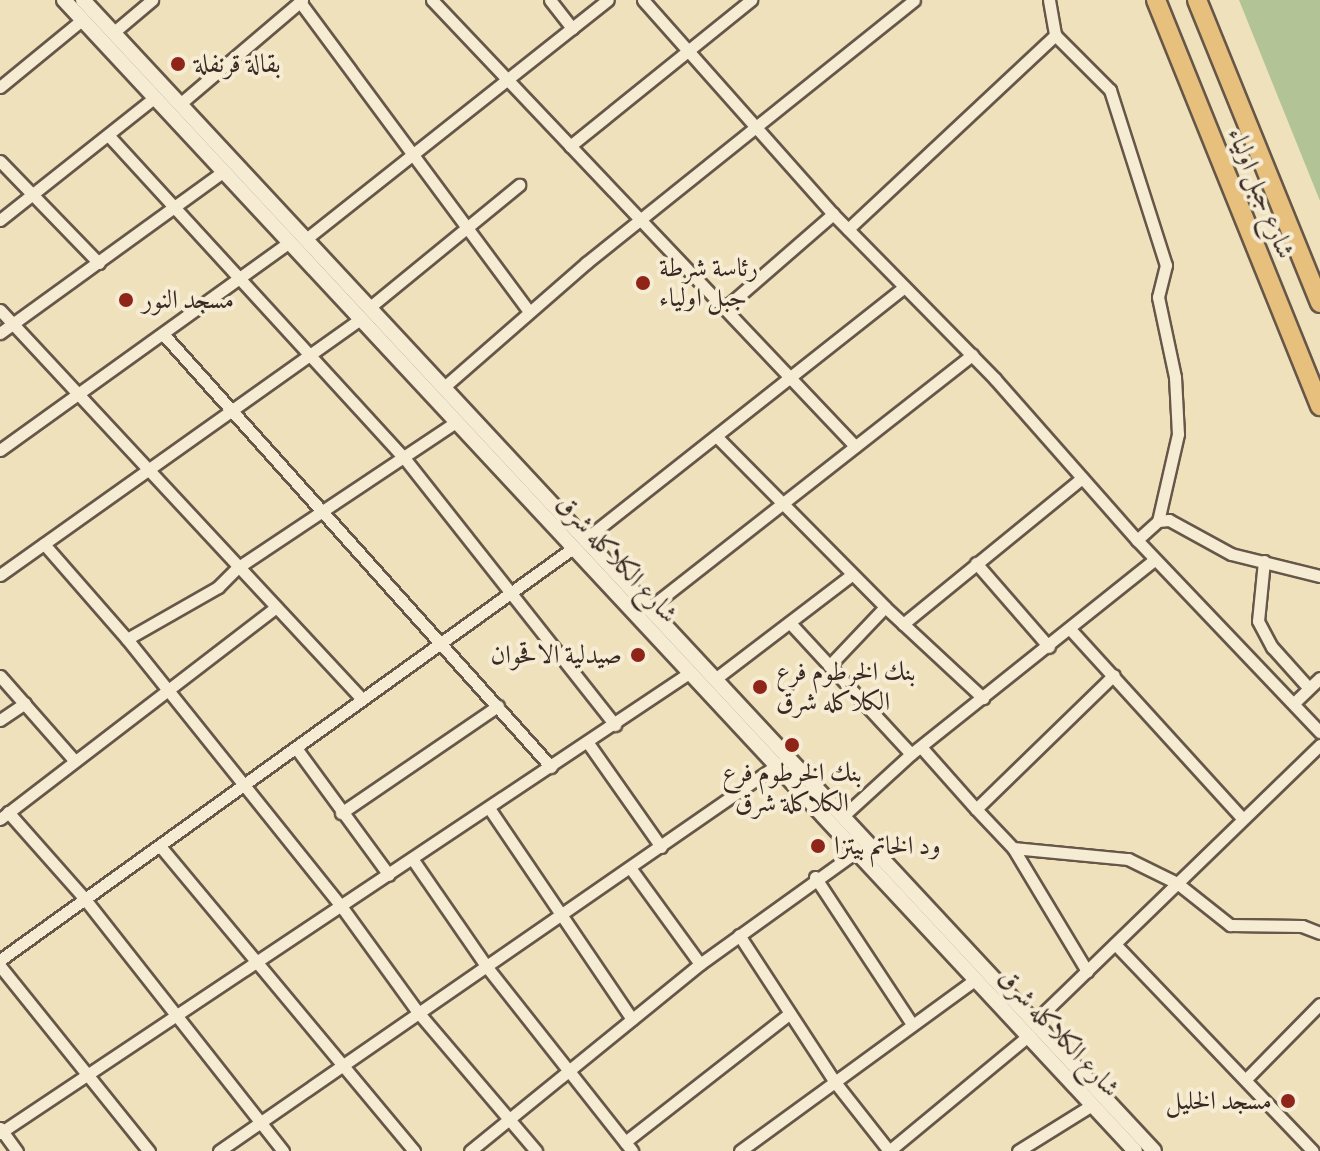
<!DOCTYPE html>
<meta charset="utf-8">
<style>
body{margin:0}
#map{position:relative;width:1320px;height:1151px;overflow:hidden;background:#efe1bc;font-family:"EB Garamond",Amiri,serif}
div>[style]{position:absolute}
.green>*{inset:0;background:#b2c496}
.roads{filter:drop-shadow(2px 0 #665749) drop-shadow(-2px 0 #665749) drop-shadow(0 2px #665749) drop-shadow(0 -2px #665749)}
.minor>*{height:11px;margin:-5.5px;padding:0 5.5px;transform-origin:5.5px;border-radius:5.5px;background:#f5ecd3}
.tertiary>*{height:14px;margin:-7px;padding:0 7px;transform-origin:7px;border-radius:7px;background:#f5ecd3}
.trunk>*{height:18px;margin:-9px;padding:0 9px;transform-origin:9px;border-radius:9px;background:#e8c07e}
.dots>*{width:22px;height:22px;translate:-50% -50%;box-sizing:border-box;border:4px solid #f5ecd3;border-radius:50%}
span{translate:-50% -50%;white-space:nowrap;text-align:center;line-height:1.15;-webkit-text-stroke:8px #f5ecd3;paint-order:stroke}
.poi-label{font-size:26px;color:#392923}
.left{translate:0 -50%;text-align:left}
.right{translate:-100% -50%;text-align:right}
.street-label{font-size:26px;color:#392923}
</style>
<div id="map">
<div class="green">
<div style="clip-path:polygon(1239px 0,1320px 0,1320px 201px)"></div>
</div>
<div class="roads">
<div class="minor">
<div style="left:432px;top:0;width:615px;rotate:46.52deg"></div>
<div style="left:550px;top:0;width:36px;rotate:52deg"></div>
<div style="left:643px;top:0;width:286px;rotate:48.4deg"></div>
<div style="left:833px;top:214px;width:231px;rotate:45.5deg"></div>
<div style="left:995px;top:379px;width:215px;rotate:48.6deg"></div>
<div style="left:1137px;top:540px;width:265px;rotate:46.4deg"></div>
<div style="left:1049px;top:0;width:36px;rotate:80deg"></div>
<div style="left:1055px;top:35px;width:78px;rotate:45deg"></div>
<div style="left:1110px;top:90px;width:184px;rotate:72.3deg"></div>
<div style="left:1166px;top:265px;width:33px;rotate:104deg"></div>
<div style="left:1158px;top:297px;width:82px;rotate:78deg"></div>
<div style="left:1175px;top:377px;width:57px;rotate:87deg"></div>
<div style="left:1178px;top:434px;width:89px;rotate:102.9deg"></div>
<div style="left:300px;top:2px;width:385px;rotate:53.5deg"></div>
<div style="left:114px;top:32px;width:50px;rotate:-40.1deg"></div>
<div style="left:0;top:87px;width:106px;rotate:-39.3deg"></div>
<div style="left:181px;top:103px;width:159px;rotate:-40.4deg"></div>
<div style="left:109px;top:136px;width:438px;rotate:47.5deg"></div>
<div style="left:405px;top:459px;width:339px;rotate:51.7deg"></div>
<div style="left:570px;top:146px;width:233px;rotate:-38.9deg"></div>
<div style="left:0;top:161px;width:142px;rotate:45.9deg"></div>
<div style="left:0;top:220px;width:196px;rotate:-38.4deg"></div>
<div style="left:848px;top:229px;width:284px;rotate:-43.1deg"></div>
<div style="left:306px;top:239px;width:385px;rotate:-38.4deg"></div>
<div style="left:370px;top:307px;width:193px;rotate:-39.3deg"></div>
<div style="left:726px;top:307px;width:142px;rotate:-41deg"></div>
<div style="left:0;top:310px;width:531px;rotate:47.06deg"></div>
<div style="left:0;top:333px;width:276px;rotate:-35.9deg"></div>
<div style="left:164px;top:335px;width:580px;rotate:48.14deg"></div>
<div style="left:444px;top:387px;width:189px;rotate:-41.1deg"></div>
<div style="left:586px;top:263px;width:420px;rotate:-38.7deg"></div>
<div style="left:717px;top:437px;width:239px;rotate:45.3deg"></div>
<div style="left:0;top:450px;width:356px;rotate:-35.7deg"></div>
<div style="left:584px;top:540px;width:408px;rotate:-38.3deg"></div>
<div style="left:1137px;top:540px;width:28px;rotate:-42deg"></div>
<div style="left:1158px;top:521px;width:11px;rotate:-5deg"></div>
<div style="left:1169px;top:520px;width:71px;rotate:28.7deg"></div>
<div style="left:1231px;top:554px;width:92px;rotate:13.9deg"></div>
<div style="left:44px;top:544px;width:126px;rotate:48.9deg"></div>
<div style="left:127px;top:639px;width:342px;rotate:51.3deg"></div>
<div style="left:341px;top:906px;width:130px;rotate:54.1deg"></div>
<div style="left:417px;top:1011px;width:184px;rotate:49.6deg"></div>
<div style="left:1264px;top:561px;width:60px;rotate:95.7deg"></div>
<div style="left:1258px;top:621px;width:30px;rotate:62deg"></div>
<div style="left:1272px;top:647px;width:52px;rotate:48.1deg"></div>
<div style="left:976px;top:563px;width:111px;rotate:49deg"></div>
<div style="left:0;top:575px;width:442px;rotate:-35.4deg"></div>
<div style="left:648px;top:609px;width:412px;rotate:-38.1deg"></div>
<div style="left:791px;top:624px;width:177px;rotate:47.3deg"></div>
<div style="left:903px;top:624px;width:231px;rotate:-39.2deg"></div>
<div style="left:1070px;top:629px;width:256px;rotate:47.7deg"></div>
<div style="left:127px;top:639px;width:105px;rotate:-29.7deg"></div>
<div style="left:218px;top:587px;width:27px;rotate:-45deg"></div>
<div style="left:237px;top:568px;width:263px;rotate:-33.7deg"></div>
<div style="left:829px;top:666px;width:81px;rotate:-46.5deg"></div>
<div style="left:885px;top:607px;width:134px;rotate:42.9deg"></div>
<div style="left:0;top:676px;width:113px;rotate:48.6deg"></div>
<div style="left:715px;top:679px;width:170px;rotate:-37.3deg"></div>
<div style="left:1294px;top:703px;width:36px;rotate:-44deg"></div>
<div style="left:0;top:720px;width:30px;rotate:-34deg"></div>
<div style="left:588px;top:743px;width:127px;rotate:54.9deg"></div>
<div style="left:921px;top:747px;width:83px;rotate:48.4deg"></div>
<div style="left:976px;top:809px;width:192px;rotate:-44.2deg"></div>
<div style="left:296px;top:748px;width:157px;rotate:53.8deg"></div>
<div style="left:489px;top:808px;width:255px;rotate:55.9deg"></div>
<div style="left:976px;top:809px;width:54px;rotate:46.5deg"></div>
<div style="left:1013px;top:848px;width:144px;rotate:59deg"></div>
<div style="left:8px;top:812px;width:115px;rotate:48.5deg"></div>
<div style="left:84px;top:898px;width:322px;rotate:51.8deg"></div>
<div style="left:341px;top:813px;width:190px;rotate:-34.3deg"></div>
<div style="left:842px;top:817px;width:93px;rotate:-42.4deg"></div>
<div style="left:911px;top:754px;width:312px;rotate:-38.6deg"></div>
<div style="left:0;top:819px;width:348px;rotate:-37.5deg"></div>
<div style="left:160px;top:846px;width:397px;rotate:50.2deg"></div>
<div style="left:1013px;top:848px;width:116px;rotate:5.5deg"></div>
<div style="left:1128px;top:859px;width:55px;rotate:26.1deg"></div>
<div style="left:1177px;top:883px;width:68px;rotate:38.4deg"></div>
<div style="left:1230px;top:925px;width:72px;rotate:0.8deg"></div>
<div style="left:1302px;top:926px;width:19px;rotate:21deg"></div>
<div style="left:413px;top:860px;width:129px;rotate:55.4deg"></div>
<div style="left:486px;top:966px;width:236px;rotate:51.7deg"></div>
<div style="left:631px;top:869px;width:117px;rotate:54deg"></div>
<div style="left:815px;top:877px;width:176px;rotate:56.6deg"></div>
<div style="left:739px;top:935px;width:174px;rotate:56.9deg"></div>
<div style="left:834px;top:1081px;width:89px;rotate:51.8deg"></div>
<div style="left:889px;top:1151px;width:182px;rotate:-39.6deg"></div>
<div style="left:1115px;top:944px;width:286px;rotate:46.3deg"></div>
<div style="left:0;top:960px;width:706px;rotate:-35.72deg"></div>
<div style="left:0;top:966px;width:238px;rotate:51.2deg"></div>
<div style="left:1033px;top:1023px;width:400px;rotate:-44.1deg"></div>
<div style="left:1247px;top:1078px;width:104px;rotate:-45.4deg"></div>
<div style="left:0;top:1128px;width:29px;rotate:54deg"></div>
<div style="left:0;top:1133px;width:828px;rotate:-33.73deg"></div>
<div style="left:625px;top:1142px;width:209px;rotate:-38deg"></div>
<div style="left:219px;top:1151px;width:678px;rotate:-34.67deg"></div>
<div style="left:470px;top:1151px;width:296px;rotate:-39.1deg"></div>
<div style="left:700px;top:964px;width:193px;rotate:-35.7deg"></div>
<div style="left:740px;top:1151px;width:292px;rotate:-36.1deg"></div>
<div style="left:1018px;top:1151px;width:87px;rotate:-31.9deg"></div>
</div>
<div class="tertiary">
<div style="left:64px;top:0;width:1572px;rotate:47.06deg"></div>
<div style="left:83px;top:0;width:1572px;rotate:47.06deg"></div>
</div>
<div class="trunk">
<div style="left:1156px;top:0;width:438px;rotate:68deg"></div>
<div style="left:1197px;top:0;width:327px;rotate:67.9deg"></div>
</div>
</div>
<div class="dots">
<div style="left:178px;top:64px;background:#8f2418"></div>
<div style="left:643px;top:283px;background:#8f2418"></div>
<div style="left:126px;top:300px;background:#8f2418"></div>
<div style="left:638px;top:655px;background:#8f2418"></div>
<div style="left:760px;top:687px;background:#8f2418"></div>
<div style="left:792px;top:745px;background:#8f2418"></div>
<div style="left:818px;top:846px;background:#8f2418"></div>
<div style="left:1288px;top:1101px;background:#8f2418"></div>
</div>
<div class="poi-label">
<span class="left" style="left:194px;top:64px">بقالة قرنفلة</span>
<span class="left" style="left:659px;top:283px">رئاسة شرطة<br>جبل اولياء</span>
<span class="left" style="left:142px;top:300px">مسجد النور</span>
<span class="right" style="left:622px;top:655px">صيدلية الاقحوان</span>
<span class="left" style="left:776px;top:687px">بنك الخرطوم فرع<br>الكلاكله شرق</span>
<span style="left:792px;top:788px">بنك الخرطوم فرع<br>الكلاكلة شرق</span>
<span class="left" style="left:834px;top:846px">ود الخاتم بيتزا</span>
<span class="right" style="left:1272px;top:1101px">مسجد الخليل</span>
</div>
<div class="street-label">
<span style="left:1261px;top:193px;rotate:68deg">شارع جبل اولياء</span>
<span style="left:617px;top:559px;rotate:47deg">شارع الكلاكله شرق</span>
<span style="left:1059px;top:1033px;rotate:47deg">شارع الكلاكله شرق</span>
</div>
</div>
